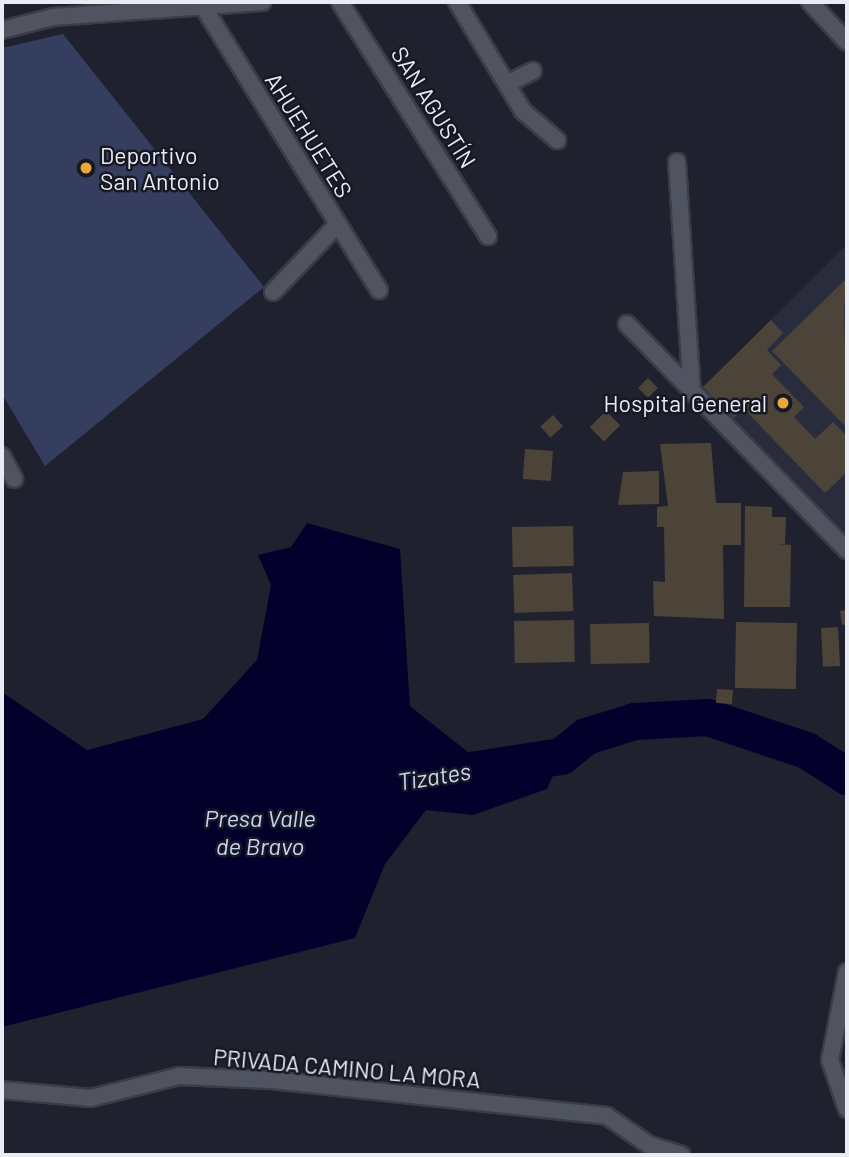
<!DOCTYPE html>
<meta charset="utf-8">
<style>
body{margin:0}
#map{position:relative;width:849px;height:1157px;overflow:hidden;background:#1f222e;font-family:Barlow,sans-serif}
div>[style]{position:absolute}
.built>*{inset:0;background:#282c3d}
.green>*{inset:0;background:#363e60}
.water>*{inset:0;background:#04002c}
.river>*{height:37px;margin:-18.5px;padding:0 18.5px;transform-origin:18.5px;border-radius:18.5px;background:#04002c}
.building>*{inset:0;background:#4d4439;transform-origin:0 0}
.roads{filter:drop-shadow(2px 0 #3a3d47) drop-shadow(-2px 0 #3a3d47) drop-shadow(0 2px #3a3d47) drop-shadow(0 -2px #3a3d47)}
.street>*{height:16px;margin:-8px;padding:0 8px;transform-origin:8px;border-radius:8px;background:#505461}
.dots>*{width:19px;height:19px;translate:-50% -50%;box-sizing:border-box;border:4px solid #161924;border-radius:50%}
span{translate:-50% -50%;white-space:nowrap;text-align:center;line-height:1.15;-webkit-text-stroke:5px #161924;paint-order:stroke}
.street-label{font-size:23px;color:#e9ecf3}
.poi-label{font-size:23px;color:#e9ecf3}
.left{translate:0 -50%;text-align:left}
.right{translate:-100% -50%;text-align:right}
.water-label{font-size:24px;color:#cad3f5;font-style:italic}
.frame{position:absolute;inset:0;border:4px solid #e9ecf3;pointer-events:none}
</style>
<div id="map">
<div class="built">
<div style="clip-path:polygon(847px 244px,847px 534px,703px 387px)"></div>
</div>
<div class="green">
<div style="clip-path:polygon(63px 34px,264px 287px,45px 466px,2px 394px,2px 48px)"></div>
</div>
<div class="water">
<div style="clip-path:polygon(307px 523px,400px 549px,410px 706px,493px 772px,561px 756px,547px 789px,473px 815px,426px 810px,385px 864px,355px 938px,2px 1027px,2px 692px,87px 750px,203px 719px,257px 660px,271px 585px,258px 555px,291px 547px)"></div>
</div>
<div class="river">
<div style="left:438px;top:775px;width:124px;rotate:-8.8deg"></div>
<div style="left:561px;top:756px;width:32px;rotate:-39deg"></div>
<div style="left:586px;top:736px;width:50px;rotate:-17.4deg"></div>
<div style="left:634px;top:721px;width:73px;rotate:-3.1deg"></div>
<div style="left:707px;top:717px;width:104px;rotate:18.4deg"></div>
<div style="left:806px;top:750px;width:49px;rotate:32.4deg"></div>
</div>
<div class="building">
<div style="clip-path:polygon(847px 278px,844px 309px,847px 428px,772px 351px)"></div>
<div style="clip-path:polygon(771px 320px,783px 333px,767px 350px,781px 365px,772px 374px,804px 407px,794px 417px,815px 439px,833px 422px,847px 436px,847px 472px,825px 493px,743px 408px,734px 418px,703px 387px)"></div>
<div style="left:648px;top:378px;width:14px;height:14px;rotate:45deg"></div>
<div style="left:606px;top:411px;width:20px;height:23px;rotate:45deg"></div>
<div style="left:553px;top:415px;width:15px;height:17px;rotate:48deg"></div>
<div style="clip-path:polygon(711px 443px,716px 503px,741px 503px,741px 545px,723px 545px,724px 619px,654px 616px,653px 581px,665px 582px,664px 527px,657px 527px,657px 507px,668px 506px,660px 444px)"></div>
<div style="left:525px;top:449px;width:28px;height:30px;rotate:4deg"></div>
<div style="clip-path:polygon(659px 471px,659px 504px,618px 505px,623px 472px)"></div>
<div style="clip-path:polygon(745px 506px,772px 507px,772px 517px,786px 517px,785px 544px,777px 544px,791px 545px,790px 607px,744px 607px)"></div>
<div style="left:573px;top:526px;width:40px;height:61px;rotate:89deg"></div>
<div style="left:572px;top:573px;width:38px;height:59px;rotate:88deg"></div>
<div style="clip-path:polygon(847px 610px,847px 624px,842px 625px,840px 611px)"></div>
<div style="left:574px;top:620px;width:42px;height:60px;rotate:89deg"></div>
<div style="left:736px;top:622px;width:61px;height:66px;rotate:1deg"></div>
<div style="left:649px;top:623px;width:40px;height:59px;rotate:89deg"></div>
<div style="left:838px;top:627px;width:39px;height:17px;rotate:87deg"></div>
<div style="left:717px;top:689px;width:16px;height:14px;rotate:4deg"></div>
</div>
<div class="roads">
<div class="street">
<div style="left:340px;top:2px;width:277px;rotate:57.7deg"></div>
<div style="left:457px;top:2px;width:127px;rotate:58.8deg"></div>
<div style="left:523px;top:111px;width:45px;rotate:40.5deg"></div>
<div style="left:810px;top:2px;width:54px;rotate:47.2deg"></div>
<div style="left:201px;top:3px;width:338px;rotate:58.2deg"></div>
<div style="left:2px;top:30px;width:53px;rotate:-14.3deg"></div>
<div style="left:53px;top:17px;width:210px;rotate:-4.1deg"></div>
<div style="left:507px;top:84px;width:29px;rotate:-27deg"></div>
<div style="left:677px;top:162px;width:229px;rotate:86.3deg"></div>
<div style="left:273px;top:292px;width:94px;rotate:-46.3deg"></div>
<div style="left:627px;top:324px;width:315px;rotate:45.8deg"></div>
<div style="left:2px;top:456px;width:26px;rotate:62deg"></div>
<div style="left:847px;top:972px;width:90px;rotate:100.9deg"></div>
<div style="left:830px;top:1060px;width:52px;rotate:70.9deg"></div>
<div style="left:2px;top:1090px;width:89px;rotate:5.1deg"></div>
<div style="left:91px;top:1098px;width:91px;rotate:-14deg"></div>
<div style="left:179px;top:1076px;width:92px;rotate:2.5deg"></div>
<div style="left:271px;top:1080px;width:338px;rotate:6.1deg"></div>
<div style="left:607px;top:1116px;width:51px;rotate:34.6deg"></div>
<div style="left:649px;top:1145px;width:34px;rotate:17deg"></div>
</div>
</div>
<div class="dots">
<div style="left:86px;top:168px;background:#eda83b"></div>
<div style="left:783px;top:403px;background:#eda83b"></div>
</div>
<div class="street-label">
<span style="left:434px;top:107px;rotate:58deg">SAN AGUSTÍN</span>
<span style="left:309px;top:135px;rotate:58deg">AHUEHUETES</span>
<span style="left:347px;top:1068px;rotate:5deg">PRIVADA CAMINO LA MORA</span>
</div>
<div class="poi-label">
<span class="left" style="left:100px;top:168px">Deportivo<br>San Antonio</span>
<span class="right" style="left:767px;top:403px">Hospital General</span>
</div>
<div class="water-label">
<span style="left:434px;top:776px;rotate:-9deg">Tizates</span>
<span style="left:260px;top:832px">Presa Valle<br>de Bravo</span>
</div>
<div class="frame"></div>
</div>
